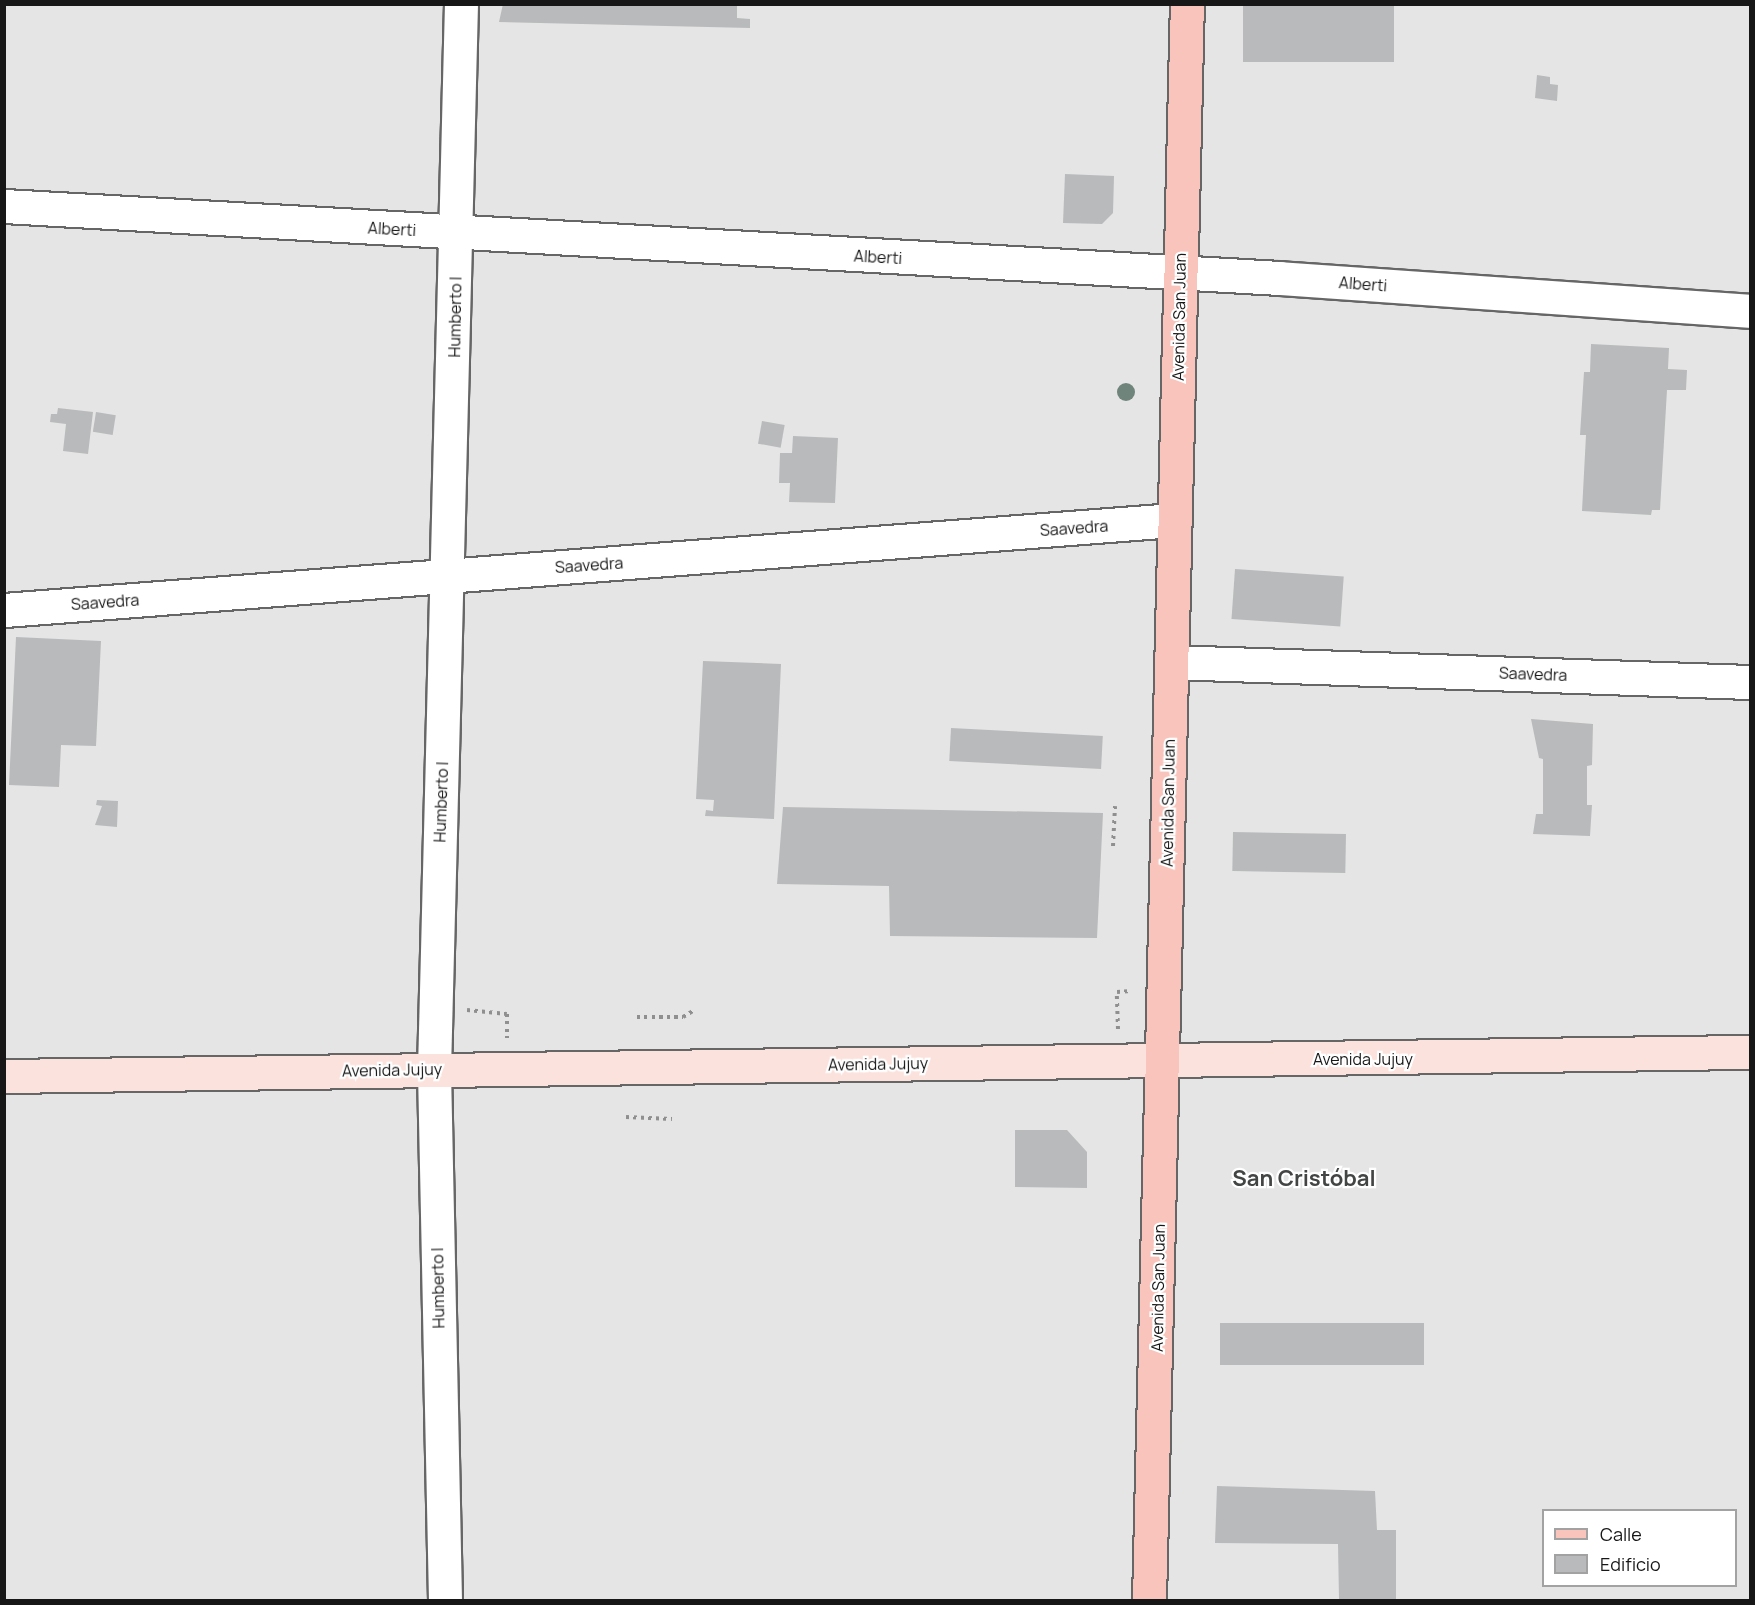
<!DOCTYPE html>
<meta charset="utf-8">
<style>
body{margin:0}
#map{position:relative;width:1755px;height:1605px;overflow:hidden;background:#e5e5e6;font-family:Manrope,sans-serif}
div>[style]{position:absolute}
.building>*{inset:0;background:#b9babb;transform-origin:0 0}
.path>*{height:4px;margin-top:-2px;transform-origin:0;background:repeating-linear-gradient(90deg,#8f8f90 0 3px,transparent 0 7.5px)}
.roads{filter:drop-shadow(2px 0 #666667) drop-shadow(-2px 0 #666667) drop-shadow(0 2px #666667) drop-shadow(0 -2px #666667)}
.street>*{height:33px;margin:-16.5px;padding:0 16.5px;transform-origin:16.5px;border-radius:16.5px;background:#fff}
.secondary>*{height:33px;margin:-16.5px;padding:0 16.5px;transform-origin:16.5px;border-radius:16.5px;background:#fbe2dd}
.primary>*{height:33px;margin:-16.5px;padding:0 16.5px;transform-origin:16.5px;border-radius:16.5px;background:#f8c4bb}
.trees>*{width:18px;height:18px;margin:-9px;border-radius:50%;background:#6f847b}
span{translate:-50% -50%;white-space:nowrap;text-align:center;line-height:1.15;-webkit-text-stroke:4.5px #fff;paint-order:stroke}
.street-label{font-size:16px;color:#171717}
.district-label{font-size:22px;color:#434444;font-weight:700}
.frame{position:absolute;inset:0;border:6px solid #171717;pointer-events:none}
.legend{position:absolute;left:1542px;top:1509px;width:195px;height:78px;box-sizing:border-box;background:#fff;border:2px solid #a2a2a2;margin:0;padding:8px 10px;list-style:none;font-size:18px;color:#171717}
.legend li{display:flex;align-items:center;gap:12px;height:30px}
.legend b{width:30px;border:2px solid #a2a2a2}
</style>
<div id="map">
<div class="building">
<div style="clip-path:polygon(503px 4px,737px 4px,737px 18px,750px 19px,750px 28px,499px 22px)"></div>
<div style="left:1243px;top:4px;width:151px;height:58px"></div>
<div style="clip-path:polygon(1537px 75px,1550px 77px,1550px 84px,1558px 85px,1557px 101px,1535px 98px)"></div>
<div style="clip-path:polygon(1065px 174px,1114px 176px,1113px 213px,1102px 224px,1063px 223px)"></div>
<div style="clip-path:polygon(1591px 344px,1669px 348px,1668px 369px,1687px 370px,1686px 390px,1667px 390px,1660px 510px,1652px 510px,1651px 515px,1582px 511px,1586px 435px,1580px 435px,1584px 372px,1590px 372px)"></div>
<div style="clip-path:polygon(58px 408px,93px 412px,88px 454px,63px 451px,66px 424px,50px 422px,51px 414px,57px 414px)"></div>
<div style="left:96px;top:412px;width:20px;height:20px;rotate:9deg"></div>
<div style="left:762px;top:421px;width:23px;height:23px;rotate:10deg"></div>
<div style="clip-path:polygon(793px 436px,838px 438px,835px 503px,789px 502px,790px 483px,779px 483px,780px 453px,792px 453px)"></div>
<div style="left:1235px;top:569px;width:109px;height:50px;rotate:4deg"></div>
<div style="clip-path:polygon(16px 637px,101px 641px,96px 746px,61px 745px,59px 787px,9px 785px)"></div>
<div style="clip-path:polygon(703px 661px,781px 664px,774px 819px,705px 816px,706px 810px,713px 811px,714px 800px,696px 799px)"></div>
<div style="clip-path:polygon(1531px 719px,1593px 724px,1592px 765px,1587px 766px,1587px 805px,1592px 805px,1590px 836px,1533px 834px,1536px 814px,1543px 814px,1543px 759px,1539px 758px)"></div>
<div style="left:951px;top:728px;width:152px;height:33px;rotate:3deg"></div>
<div style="clip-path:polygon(97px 800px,118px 801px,117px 827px,95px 825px,102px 806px,96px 805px)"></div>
<div style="clip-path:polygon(783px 807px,1103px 813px,1097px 938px,890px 936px,889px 886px,777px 884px)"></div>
<div style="left:1233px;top:832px;width:113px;height:39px;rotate:1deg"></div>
<div style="clip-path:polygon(1015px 1130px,1067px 1130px,1087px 1152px,1087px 1188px,1015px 1187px)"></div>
<div style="left:1220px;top:1323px;width:204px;height:42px"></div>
<div style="clip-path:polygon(1217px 1486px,1375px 1491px,1377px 1530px,1396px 1530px,1396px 1600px,1339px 1600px,1338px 1544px,1215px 1543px)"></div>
</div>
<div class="path">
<div style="left:1113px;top:846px;width:40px;rotate:-87.1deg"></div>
<div style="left:467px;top:1010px;width:40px;rotate:5.7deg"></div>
<div style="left:507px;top:1014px;width:24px;rotate:90deg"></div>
<div style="left:637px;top:1017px;width:46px"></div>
<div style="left:683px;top:1017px;width:12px;rotate:-31deg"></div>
<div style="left:1118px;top:1029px;width:37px;rotate:-92deg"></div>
<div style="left:1117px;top:992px;width:14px;rotate:-4deg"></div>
<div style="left:626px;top:1117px;width:46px;rotate:2.5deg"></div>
</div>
<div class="roads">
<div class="street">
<div style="left:4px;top:206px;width:1277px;rotate:3.23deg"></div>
<div style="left:1279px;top:278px;width:472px;rotate:4deg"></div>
<div style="left:4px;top:610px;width:1173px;rotate:-4.4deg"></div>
<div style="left:1171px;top:662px;width:579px;rotate:1.98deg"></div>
<div style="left:445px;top:1600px;width:530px;rotate:-91.19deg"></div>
<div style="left:434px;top:1070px;width:1066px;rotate:-88.55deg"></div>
</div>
<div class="secondary">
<div style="left:4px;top:1076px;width:1746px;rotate:-0.79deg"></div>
</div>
<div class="primary">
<div style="left:1149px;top:1600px;width:1596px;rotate:-88.64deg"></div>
</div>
</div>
<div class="trees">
<div style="left:1126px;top:392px"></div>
</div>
<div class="street-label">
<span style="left:392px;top:229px;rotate:3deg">Alberti</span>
<span style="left:878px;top:257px;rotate:3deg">Alberti</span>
<span style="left:1363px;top:284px;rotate:4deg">Alberti</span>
<span style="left:455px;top:317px;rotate:-89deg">Humberto I</span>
<span style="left:1179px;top:317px;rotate:-89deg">Avenida San Juan</span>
<span style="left:1074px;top:528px;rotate:-4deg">Saavedra</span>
<span style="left:589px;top:565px;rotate:-4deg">Saavedra</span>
<span style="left:105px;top:602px;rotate:-4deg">Saavedra</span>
<span style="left:1533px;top:674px;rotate:2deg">Saavedra</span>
<span style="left:441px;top:802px;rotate:-88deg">Humberto I</span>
<span style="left:1168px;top:803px;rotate:-89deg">Avenida San Juan</span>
<span style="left:1363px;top:1059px">Avenida Jujuy</span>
<span style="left:878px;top:1064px;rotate:-1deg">Avenida Jujuy</span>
<span style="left:392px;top:1070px;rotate:-1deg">Avenida Jujuy</span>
<span style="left:438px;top:1288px;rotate:-91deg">Humberto I</span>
<span style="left:1158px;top:1288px;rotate:-89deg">Avenida San Juan</span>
</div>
<div class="district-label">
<span style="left:1304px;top:1179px">San Cristóbal</span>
</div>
<div class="frame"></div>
<ul class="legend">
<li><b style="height:8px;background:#f8c4bb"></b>Calle</li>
<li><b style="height:16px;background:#b9babb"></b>Edificio</li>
</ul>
</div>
